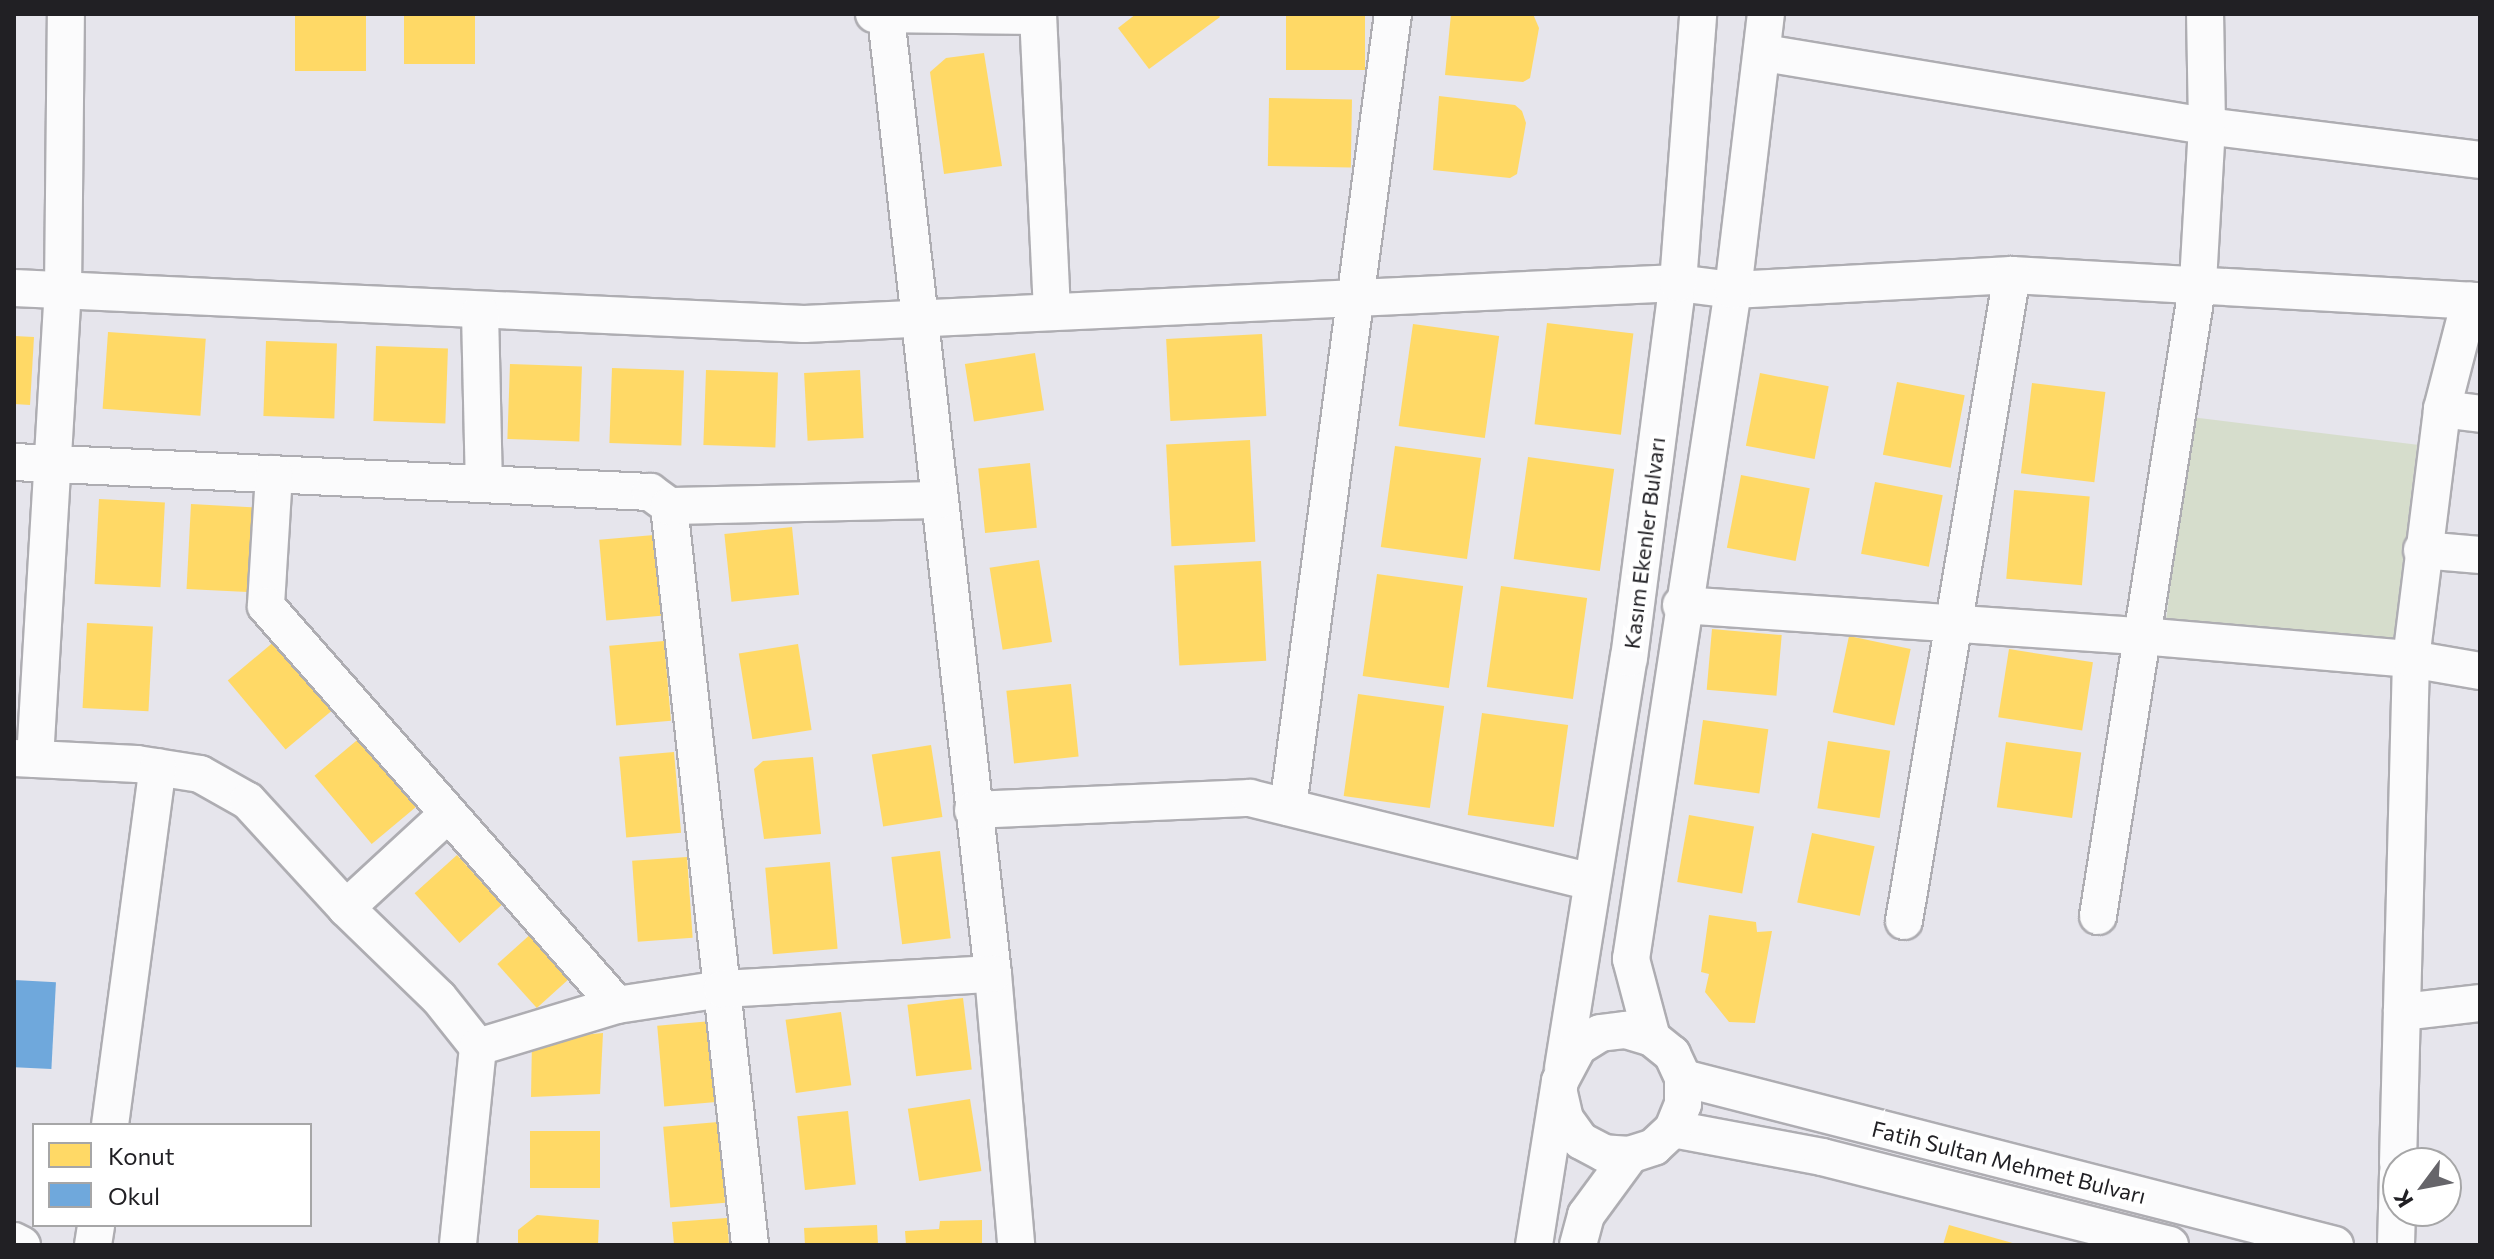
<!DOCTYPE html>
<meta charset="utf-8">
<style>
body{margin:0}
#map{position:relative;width:2494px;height:1259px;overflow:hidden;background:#e6e5ec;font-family:Commissioner,sans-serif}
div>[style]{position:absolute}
.green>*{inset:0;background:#d6ddcc;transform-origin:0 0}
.homes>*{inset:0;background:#ffd966;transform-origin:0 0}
.schools>*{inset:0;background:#6fa8dc;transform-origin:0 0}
.roads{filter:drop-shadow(2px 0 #aeadb2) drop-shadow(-2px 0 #aeadb2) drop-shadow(0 2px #aeadb2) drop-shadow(0 -2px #aeadb2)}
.minor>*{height:36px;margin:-18px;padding:0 18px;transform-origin:18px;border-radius:18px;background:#fbfbfc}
span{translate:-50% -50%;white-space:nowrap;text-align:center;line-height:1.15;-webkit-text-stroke:8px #fff;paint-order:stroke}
.street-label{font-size:22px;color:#212024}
.frame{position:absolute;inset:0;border:16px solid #212024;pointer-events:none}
.legend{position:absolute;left:32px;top:1123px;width:280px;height:104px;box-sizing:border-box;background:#fff;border:2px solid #a6a6a7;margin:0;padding:10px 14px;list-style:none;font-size:24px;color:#212024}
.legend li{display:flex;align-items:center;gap:16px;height:40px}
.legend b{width:40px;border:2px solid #a6a6a7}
.north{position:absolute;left:2382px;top:1147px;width:80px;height:80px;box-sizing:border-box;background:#fff;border:2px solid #a6a6a7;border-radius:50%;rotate:238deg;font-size:22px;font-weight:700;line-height:32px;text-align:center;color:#212024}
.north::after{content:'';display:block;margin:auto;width:28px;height:36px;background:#66656a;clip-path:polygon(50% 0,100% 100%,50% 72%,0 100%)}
</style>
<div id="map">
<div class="green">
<div style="left:2191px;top:417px;width:228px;height:209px;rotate:7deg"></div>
</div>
<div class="homes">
<div style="left:295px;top:14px;width:71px;height:57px"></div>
<div style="left:404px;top:14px;width:71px;height:50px"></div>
<div style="clip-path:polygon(1136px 14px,1218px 14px,1220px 17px,1149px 69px,1118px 28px)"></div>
<div style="left:1286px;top:14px;width:79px;height:56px"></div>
<div style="clip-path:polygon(1451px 14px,1533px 14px,1539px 28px,1530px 78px,1523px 82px,1445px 75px)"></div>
<div style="clip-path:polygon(984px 53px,1002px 166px,944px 174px,930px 72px,946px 58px)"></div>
<div style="clip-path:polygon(1439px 96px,1515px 105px,1522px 111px,1526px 123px,1517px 174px,1510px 178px,1433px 170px)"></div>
<div style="left:1269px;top:98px;width:83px;height:68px;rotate:1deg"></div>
<div style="left:1547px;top:323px;width:87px;height:102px;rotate:7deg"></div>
<div style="left:1413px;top:324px;width:87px;height:103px;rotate:8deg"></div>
<div style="left:108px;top:332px;width:98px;height:77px;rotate:4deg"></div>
<div style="left:1262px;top:334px;width:82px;height:96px;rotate:87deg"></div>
<div style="clip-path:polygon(14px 336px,34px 337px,30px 405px,14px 404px)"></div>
<div style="left:266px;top:341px;width:71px;height:75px;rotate:2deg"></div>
<div style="left:376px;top:346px;width:72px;height:75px;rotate:2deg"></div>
<div style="left:1035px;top:353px;width:58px;height:71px;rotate:81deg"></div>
<div style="left:510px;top:364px;width:72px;height:75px;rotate:2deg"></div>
<div style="left:612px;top:368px;width:72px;height:75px;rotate:2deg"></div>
<div style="left:706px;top:370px;width:72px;height:75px;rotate:2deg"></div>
<div style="left:860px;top:370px;width:68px;height:56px;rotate:87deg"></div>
<div style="left:1760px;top:373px;width:70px;height:74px;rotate:11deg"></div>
<div style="left:1897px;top:382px;width:69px;height:74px;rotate:11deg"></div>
<div style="left:2032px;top:383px;width:74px;height:91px;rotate:7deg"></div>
<div style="left:1250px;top:440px;width:102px;height:84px;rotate:87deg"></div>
<div style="left:1395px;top:446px;width:87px;height:102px;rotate:8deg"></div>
<div style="left:1528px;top:457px;width:87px;height:103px;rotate:8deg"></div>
<div style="left:1030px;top:463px;width:65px;height:52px;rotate:84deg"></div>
<div style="left:1741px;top:475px;width:70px;height:74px;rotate:11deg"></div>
<div style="left:1875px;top:482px;width:69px;height:73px;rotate:11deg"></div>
<div style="left:2014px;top:490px;width:76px;height:89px;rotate:5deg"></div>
<div style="left:99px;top:499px;width:66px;height:85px;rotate:3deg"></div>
<div style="left:191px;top:504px;width:66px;height:85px;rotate:3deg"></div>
<div style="left:792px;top:527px;width:68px;height:68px;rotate:84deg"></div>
<div style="left:654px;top:535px;width:81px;height:55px;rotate:85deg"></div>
<div style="left:1039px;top:560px;width:83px;height:50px;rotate:81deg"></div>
<div style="left:1261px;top:561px;width:100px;height:87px;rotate:87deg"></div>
<div style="left:1377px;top:574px;width:87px;height:103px;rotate:8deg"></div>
<div style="left:1501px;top:586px;width:87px;height:102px;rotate:8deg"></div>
<div style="left:87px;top:623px;width:66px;height:85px;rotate:3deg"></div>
<div style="left:1712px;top:629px;width:70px;height:61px;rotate:5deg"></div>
<div style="left:1849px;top:636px;width:63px;height:78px;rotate:12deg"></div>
<div style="left:276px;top:640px;width:90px;height:63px;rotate:50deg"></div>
<div style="left:664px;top:641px;width:80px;height:55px;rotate:85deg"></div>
<div style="left:798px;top:644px;width:87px;height:60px;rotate:81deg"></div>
<div style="left:2009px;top:649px;width:85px;height:69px;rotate:9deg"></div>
<div style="left:1071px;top:684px;width:73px;height:65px;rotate:84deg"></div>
<div style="left:1358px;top:694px;width:87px;height:103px;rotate:8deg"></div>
<div style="left:1482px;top:713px;width:87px;height:103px;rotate:8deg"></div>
<div style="left:1703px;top:720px;width:66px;height:65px;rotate:8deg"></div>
<div style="left:362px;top:736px;width:89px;height:62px;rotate:50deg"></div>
<div style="left:1828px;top:741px;width:63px;height:68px;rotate:9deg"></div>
<div style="left:2006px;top:742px;width:76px;height:66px;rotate:8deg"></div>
<div style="left:931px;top:745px;width:73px;height:60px;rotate:81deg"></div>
<div style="left:674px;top:752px;width:81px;height:55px;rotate:85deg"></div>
<div style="clip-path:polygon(813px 757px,821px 834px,764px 839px,754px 769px,763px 761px)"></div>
<div style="left:1689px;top:815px;width:66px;height:68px;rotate:10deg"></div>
<div style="left:1812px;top:833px;width:64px;height:71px;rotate:12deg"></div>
<div style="left:940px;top:851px;width:88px;height:49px;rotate:83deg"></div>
<div style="left:457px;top:855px;width:67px;height:57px;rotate:48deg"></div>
<div style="left:687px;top:857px;width:81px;height:55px;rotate:86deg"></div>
<div style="left:830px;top:862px;width:87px;height:65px;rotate:85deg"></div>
<div style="clip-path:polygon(1709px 915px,1756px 922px,1757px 932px,1772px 931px,1755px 1023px,1729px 1022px,1705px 992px,1709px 974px,1701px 972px)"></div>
<div style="left:533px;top:932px;width:59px;height:48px;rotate:48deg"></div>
<div style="left:963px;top:998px;width:72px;height:56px;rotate:83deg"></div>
<div style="left:841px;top:1012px;width:74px;height:56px;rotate:82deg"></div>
<div style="left:712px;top:1021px;width:81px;height:55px;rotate:85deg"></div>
<div style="clip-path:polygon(603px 1033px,600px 1094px,531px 1097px,532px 1040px)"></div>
<div style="left:970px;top:1099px;width:73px;height:63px;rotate:81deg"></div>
<div style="left:848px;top:1111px;width:74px;height:51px;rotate:84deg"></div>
<div style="left:718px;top:1122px;width:81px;height:55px;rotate:85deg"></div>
<div style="left:530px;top:1131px;width:70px;height:57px"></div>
<div style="clip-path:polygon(537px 1215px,599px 1220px,598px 1245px,518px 1245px,518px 1230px)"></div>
<div style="clip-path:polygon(727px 1218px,729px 1245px,674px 1245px,672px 1222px)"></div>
<div style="clip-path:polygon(982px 1220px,982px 1245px,906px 1245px,905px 1231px,939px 1229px,940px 1221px)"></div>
<div style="clip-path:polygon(877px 1225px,878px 1245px,805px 1245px,804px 1228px)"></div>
<div style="clip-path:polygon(1949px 1225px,2016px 1244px,2016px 1245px,1943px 1245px)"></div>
</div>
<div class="schools">
<div style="left:14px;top:980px;width:42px;height:87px;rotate:3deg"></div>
</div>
<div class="roads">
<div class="minor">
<div style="left:874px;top:14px;width:163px;rotate:0.7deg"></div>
<div style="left:1038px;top:14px;width:298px;rotate:87.3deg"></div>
<div style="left:886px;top:16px;width:964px;rotate:83.63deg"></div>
<div style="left:993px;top:974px;width:272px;rotate:85.1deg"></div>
<div style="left:1764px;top:53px;width:449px;rotate:9.4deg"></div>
<div style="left:2207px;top:126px;width:275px;rotate:7.1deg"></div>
<div style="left:14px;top:288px;width:791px;rotate:2.61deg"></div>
<div style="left:804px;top:324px;width:875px;rotate:-2.69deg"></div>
<div style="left:1678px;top:283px;width:55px;rotate:7.3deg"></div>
<div style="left:1733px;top:290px;width:279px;rotate:-3.1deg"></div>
<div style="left:2012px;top:275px;width:469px;rotate:3.2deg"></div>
<div style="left:480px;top:312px;width:172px;rotate:88.7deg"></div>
<div style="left:2442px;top:409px;width:38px;rotate:7deg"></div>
<div style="left:14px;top:462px;width:637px;rotate:2.7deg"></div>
<div style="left:650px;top:492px;width:24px;rotate:36deg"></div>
<div style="left:669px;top:506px;width:743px;rotate:83.74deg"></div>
<div style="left:274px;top:474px;width:132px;rotate:93.5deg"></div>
<div style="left:266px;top:606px;width:531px;rotate:48.66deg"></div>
<div style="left:669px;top:506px;width:271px;rotate:-1.3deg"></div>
<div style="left:2422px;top:550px;width:58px;rotate:4.9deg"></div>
<div style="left:1681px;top:605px;width:461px;rotate:3.9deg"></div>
<div style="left:2141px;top:636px;width:271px;rotate:4.9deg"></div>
<div style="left:2411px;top:659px;width:70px;rotate:9.9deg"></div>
<div style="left:14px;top:758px;width:123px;rotate:2.8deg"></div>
<div style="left:137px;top:764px;width:64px;rotate:9deg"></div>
<div style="left:200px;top:774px;width:55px;rotate:29.4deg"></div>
<div style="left:248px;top:801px;width:145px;rotate:47.5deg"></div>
<div style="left:346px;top:908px;width:129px;rotate:44.1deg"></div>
<div style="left:439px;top:998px;width:63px;rotate:51.5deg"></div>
<div style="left:478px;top:1047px;width:199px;rotate:95.8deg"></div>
<div style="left:35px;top:759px;width:469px;rotate:-86.6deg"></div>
<div style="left:63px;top:291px;width:277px;rotate:-89.4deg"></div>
<div style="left:1288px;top:807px;width:800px;rotate:-82.46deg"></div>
<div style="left:973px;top:810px;width:277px;rotate:-2.5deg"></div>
<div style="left:1250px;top:798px;width:352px;rotate:13.8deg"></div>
<div style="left:346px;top:908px;width:139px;rotate:-42.7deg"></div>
<div style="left:2098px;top:916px;width:642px;rotate:-81.04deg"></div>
<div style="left:2198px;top:282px;width:156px;rotate:-86.7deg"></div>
<div style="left:2207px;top:126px;width:112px;rotate:-91deg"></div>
<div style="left:1904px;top:921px;width:655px;rotate:-80.51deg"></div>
<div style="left:2402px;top:1012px;width:79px;rotate:-6.6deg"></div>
<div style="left:1652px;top:1038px;width:82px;rotate:-104.9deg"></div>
<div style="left:1631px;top:959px;width:677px;rotate:-81.33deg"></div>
<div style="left:1733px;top:290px;width:278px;rotate:-83.2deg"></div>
<div style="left:478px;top:1047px;width:145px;rotate:-16.8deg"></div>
<div style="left:617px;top:1005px;width:106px;rotate:-8.7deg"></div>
<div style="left:722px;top:989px;width:271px;rotate:-3.2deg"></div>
<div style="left:1563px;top:1068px;width:415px;rotate:-80.9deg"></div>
<div style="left:1629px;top:658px;width:378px;rotate:-82.6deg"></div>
<div style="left:1678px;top:283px;width:270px;rotate:-85.7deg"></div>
<div style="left:1683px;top:1078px;width:673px;rotate:14.37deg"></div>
<div style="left:110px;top:1125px;width:361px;rotate:-82.4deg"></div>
<div style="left:1673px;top:1129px;width:152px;rotate:10.6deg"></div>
<div style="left:1822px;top:1157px;width:359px;rotate:14.2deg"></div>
<div style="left:2398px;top:1163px;width:504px;rotate:-88.52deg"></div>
<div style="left:2411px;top:659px;width:252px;rotate:-82.9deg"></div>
<div style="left:2442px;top:409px;width:112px;rotate:-75.5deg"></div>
<div style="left:14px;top:1241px;width:9px;rotate:27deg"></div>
<div style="left:93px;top:1245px;width:20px;rotate:-81deg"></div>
<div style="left:1534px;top:1245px;width:166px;rotate:-81deg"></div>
<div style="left:1560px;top:1081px;width:38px;rotate:-62deg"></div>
<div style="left:1578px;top:1047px;width:26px;rotate:-32deg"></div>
<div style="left:1600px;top:1033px;width:26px;rotate:-7deg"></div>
<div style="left:1626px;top:1030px;width:27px;rotate:17deg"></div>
<div style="left:1652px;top:1038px;width:26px;rotate:39deg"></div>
<div style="left:1672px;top:1054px;width:26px;rotate:65deg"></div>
<div style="left:1683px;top:1078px;width:26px;rotate:90deg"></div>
<div style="left:1683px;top:1104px;width:27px;rotate:112deg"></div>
<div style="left:1673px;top:1129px;width:26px;rotate:137deg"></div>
<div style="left:1654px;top:1147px;width:25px;rotate:162deg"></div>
<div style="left:1630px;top:1155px;width:26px;rotate:-176deg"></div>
<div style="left:1604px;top:1153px;width:26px;rotate:-152deg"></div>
<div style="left:1581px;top:1141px;width:27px;rotate:-126deg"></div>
<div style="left:1565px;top:1119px;width:26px;rotate:-103deg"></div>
<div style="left:1578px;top:1245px;width:31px;rotate:-75deg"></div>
<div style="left:1586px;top:1215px;width:74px;rotate:-53.7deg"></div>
<div style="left:2396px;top:1245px;width:73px;rotate:-88.4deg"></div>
</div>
</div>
<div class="street-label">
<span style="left:1644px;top:543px;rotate:-83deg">Kasım Ekenler Bulvarı</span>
<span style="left:2009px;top:1162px;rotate:14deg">Fatih Sultan Mehmet Bulvarı</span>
</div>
<div class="frame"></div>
<ul class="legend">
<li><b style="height:22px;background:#ffd966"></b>Konut</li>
<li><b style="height:22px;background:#6fa8dc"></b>Okul</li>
</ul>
<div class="north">K</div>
</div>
